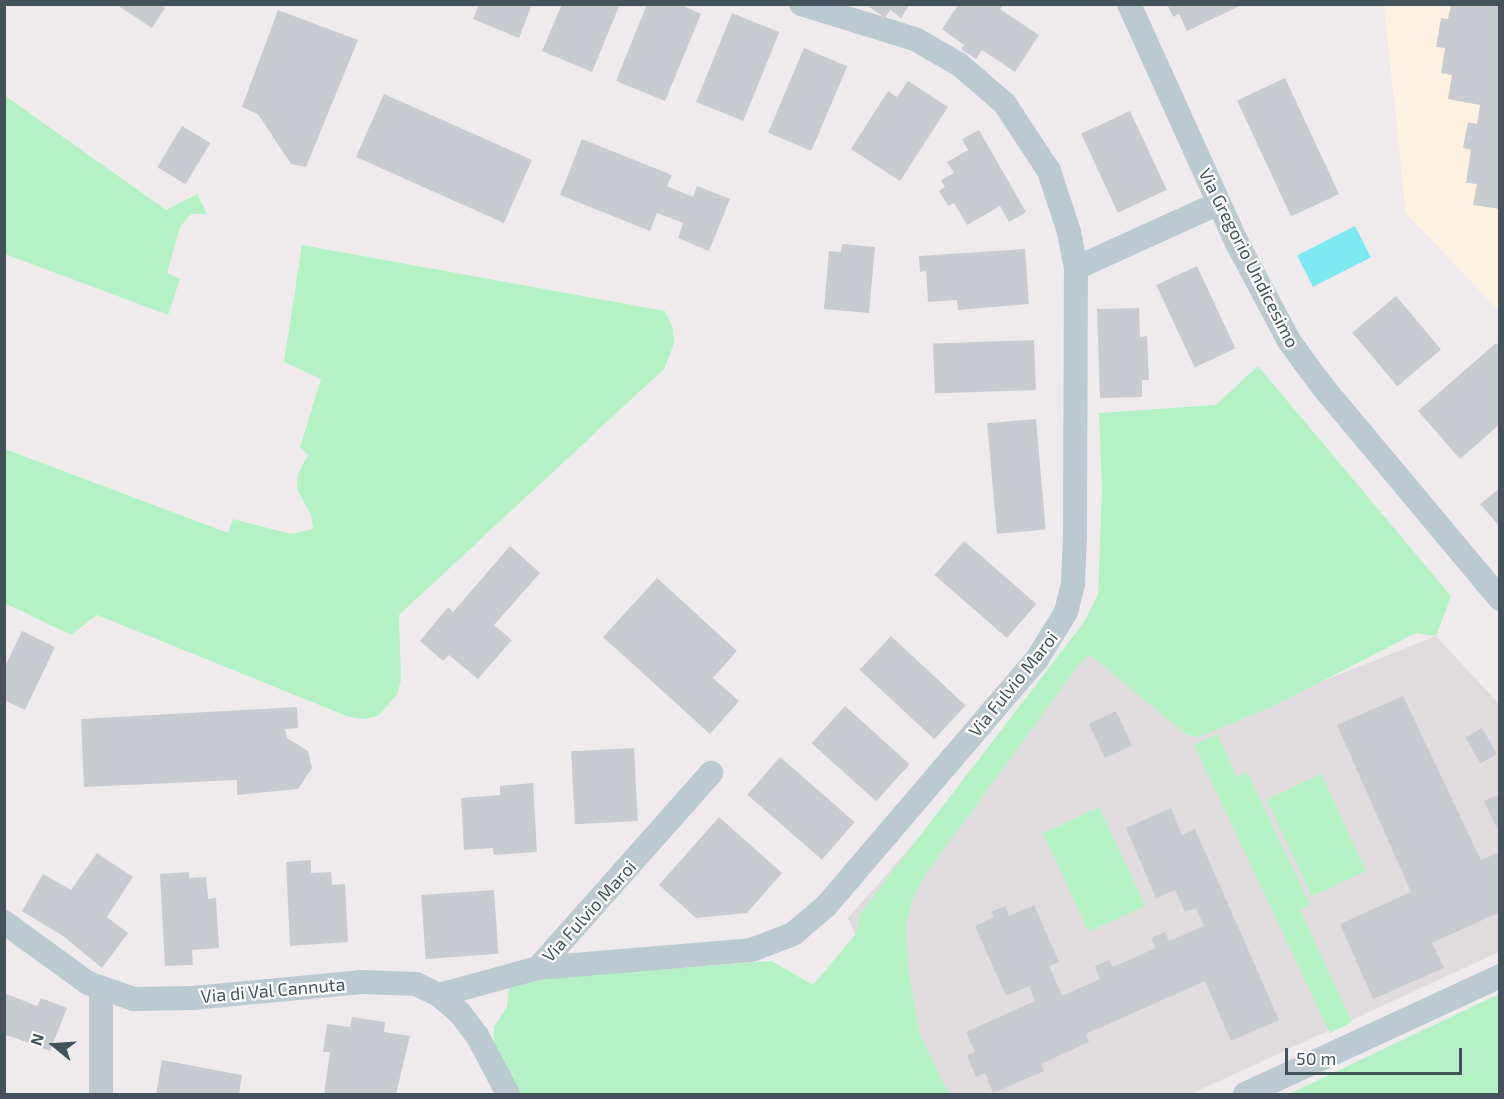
<!DOCTYPE html>
<style>
body{margin:0}
#map{position:relative;width:1504px;height:1099px;overflow:hidden;background:#efebec;font-family:"Exo 2",sans-serif}
div>[style]{position:absolute}
.commercial>*{inset:0;background:#fdf2e1}
.education>*{inset:0;background:#e0dcde}
.green>*{inset:0;background:#b4f2c5;transform-origin:0 0}
.water>*{inset:0;background:#7de9f3;transform-origin:0 0}
.building>*{inset:0;background:#c8ccd1;transform-origin:0 0}
.minor>*{height:24px;margin:-12px;padding:0 12px;transform-origin:12px;border-radius:12px;background:#bbc9d0}
span{translate:-50% -50%;white-space:nowrap;text-align:center;line-height:1.15;-webkit-text-stroke:4.5px #fff;paint-order:stroke}
.street-label{font-size:18px;color:#43525b}
.frame{position:absolute;inset:0;border:6px solid #43525b;pointer-events:none}
.north{position:absolute;left:24px;top:1015px;width:60px;height:60px;-webkit-text-stroke:4px #fff;paint-order:stroke;rotate:288deg;font-size:16px;font-weight:700;line-height:24px;text-align:center;color:#43525b}
.north::after{content:'';display:block;margin:auto;width:21px;height:27px;background:#43525b;clip-path:polygon(50% 0,100% 100%,50% 72%,0 100%)}
.scale{position:absolute;left:1285px;top:1048px;width:177px;height:27px;box-sizing:border-box;border:3px solid #43525b;border-top:0;padding-left:8px;font-size:18px;line-height:21px;white-space:nowrap;color:#43525b;-webkit-text-stroke:4px #fff;paint-order:stroke}
</style>
<div id="map">
<div class="commercial">
<div style="clip-path:polygon(1384px 5px,1499px 5px,1499px 311px,1406px 213px)"></div>
</div>
<div class="education">
<div style="clip-path:polygon(1436px 636px,1499px 704px,1499px 952px,1191px 1094px,926px 1094px,848px 918px,1088px 646px,1187px 735px)"></div>
</div>
<div class="green">
<div style="clip-path:polygon(4px 95px,166px 210px,197px 194px,207px 214px,191px 214px,180px 227px,167px 273px,180px 279px,168px 315px,5px 254px)"></div>
<div style="clip-path:polygon(302px 245px,665px 311px,673px 329px,674px 343px,664px 369px,399px 615px,401px 680px,397px 695px,378px 716px,364px 719px,349px 717px,97px 615px,71px 635px,5px 603px,5px 449px,228px 533px,233px 519px,291px 534px,313px 529px,311px 515px,297px 489px,298px 474px,308px 455px,300px 447px,321px 379px,284px 362px)"></div>
<div style="clip-path:polygon(1258px 366px,1451px 596px,1436px 636px,1416px 633px,1272px 707px,1199px 737px,1187px 735px,1090px 655px,1078px 666px,925px 875px,914px 896px,906px 924px,908px 968px,920px 1035px,949px 1094px,519px 1094px,494px 1043px,494px 1027px,507px 1007px,509px 988px,539px 979px,772px 961px,813px 985px,856px 934px,860px 914px,1084px 622px,1098px 595px,1102px 490px,1099px 413px,1216px 405px)"></div>
<div style="clip-path:polygon(1217px 734px,1237px 777px,1247px 772px,1310px 905px,1300px 910px,1352px 1022px,1330px 1033px,1194px 745px)"></div>
<div style="left:1321px;top:774px;width:107px;height:60px;rotate:65deg"></div>
<div style="left:1099px;top:807px;width:109px;height:62px;rotate:65deg"></div>
<div style="clip-path:polygon(1499px 994px,1499px 1094px,1289px 1094px)"></div>
</div>
<div class="water">
<div style="left:1355px;top:226px;width:35px;height:65px;rotate:63deg"></div>
</div>
<div class="building">
<div style="clip-path:polygon(479px 4px,532px 4px,519px 38px,473px 19px)"></div>
<div style="clip-path:polygon(562px 4px,620px 4px,592px 72px,542px 51px)"></div>
<div style="clip-path:polygon(647px 4px,679px 4px,701px 14px,665px 101px,616px 81px)"></div>
<div style="clip-path:polygon(865px 4px,910px 4px,901px 18px,890px 10px,885px 18px)"></div>
<div style="clip-path:polygon(1167px 4px,1244px 4px,1187px 31px,1179px 14px,1173px 17px)"></div>
<div style="clip-path:polygon(1451px 4px,1500px 4px,1500px 209px,1473px 205px,1477px 184px,1466px 183px,1471px 150px,1463px 148px,1468px 122px,1477px 124px,1480px 105px,1448px 99px,1452px 75px,1441px 73px,1445px 48px,1436px 47px,1441px 18px,1448px 19px)"></div>
<div style="clip-path:polygon(117px 5px,161px 5px,165px 8px,152px 28px)"></div>
<div style="clip-path:polygon(958px 5px,1003px 5px,1000px 9px,1039px 35px,1015px 72px,982px 50px,976px 59px,961px 49px,964px 45px,942px 29px)"></div>
<div style="clip-path:polygon(278px 10px,358px 40px,306px 167px,291px 164px,258px 114px,242px 107px)"></div>
<div style="left:732px;top:13px;width:51px;height:96px;rotate:22deg"></div>
<div style="left:804px;top:48px;width:47px;height:92px;rotate:23deg"></div>
<div style="left:1285px;top:78px;width:128px;height:53px;rotate:65deg"></div>
<div style="clip-path:polygon(908px 81px,948px 107px,900px 181px,851px 149px,888px 91px,897px 97px)"></div>
<div style="left:384px;top:94px;width:162px;height:69px;rotate:24deg"></div>
<div style="left:1130px;top:111px;width:87px;height:54px;rotate:65deg"></div>
<div style="left:182px;top:126px;width:33px;height:48px;rotate:31deg"></div>
<div style="clip-path:polygon(979px 130px,1026px 212px,1009px 222px,1000px 206px,967px 225px,954px 203px,948px 206px,939px 191px,945px 187px,941px 180px,954px 173px,947px 162px,968px 150px,962px 139px)"></div>
<div style="clip-path:polygon(582px 139px,672px 175px,667px 186px,693px 197px,697px 186px,730px 199px,709px 251px,678px 238px,683px 223px,657px 213px,650px 231px,560px 195px)"></div>
<div style="clip-path:polygon(842px 244px,875px 247px,869px 313px,824px 309px,829px 251px,841px 252px)"></div>
<div style="clip-path:polygon(1025px 249px,1029px 304px,958px 310px,957px 300px,928px 302px,926px 271px,920px 272px,919px 256px)"></div>
<div style="left:1197px;top:266px;width:91px;height:45px;rotate:65deg"></div>
<div style="left:1396px;top:296px;width:70px;height:57px;rotate:50deg"></div>
<div style="clip-path:polygon(1139px 308px,1140px 337px,1147px 336px,1149px 380px,1142px 380px,1142px 397px,1100px 398px,1097px 309px)"></div>
<div style="left:1034px;top:340px;width:50px;height:101px;rotate:88deg"></div>
<div style="clip-path:polygon(1496px 343px,1500px 347px,1500px 424px,1460px 459px,1418px 411px)"></div>
<div style="left:1036px;top:419px;width:111px;height:49px;rotate:85deg"></div>
<div style="clip-path:polygon(1500px 488px,1500px 527px,1480px 504px)"></div>
<div style="left:964px;top:541px;width:96px;height:45px;rotate:41deg"></div>
<div style="clip-path:polygon(510px 546px,540px 573px,494px 625px,512px 640px,478px 679px,449px 655px,443px 661px,420px 641px,448px 607px,453px 612px)"></div>
<div style="clip-path:polygon(657px 578px,737px 651px,713px 678px,739px 701px,710px 734px,603px 637px)"></div>
<div style="clip-path:polygon(22px 631px,55px 647px,25px 710px,4px 700px,4px 668px)"></div>
<div style="left:891px;top:636px;width:102px;height:46px;rotate:43deg"></div>
<div style="clip-path:polygon(1403px 696px,1481px 860px,1500px 852px,1500px 912px,1432px 943px,1444px 968px,1373px 999px,1340px 924px,1411px 892px,1337px 725px)"></div>
<div style="left:845px;top:706px;width:87px;height:50px;rotate:42deg"></div>
<div style="clip-path:polygon(297px 707px,298px 728px,285px 729px,287px 738px,308px 751px,312px 768px,298px 789px,237px 795px,237px 780px,84px 787px,81px 719px)"></div>
<div style="left:1116px;top:711px;width:38px;height:30px;rotate:65deg"></div>
<div style="left:1482px;top:728px;width:30px;height:19px;rotate:60deg"></div>
<div style="left:634px;top:748px;width:73px;height:63px;rotate:87deg"></div>
<div style="left:780px;top:757px;width:99px;height:50px;rotate:41deg"></div>
<div style="clip-path:polygon(533px 783px,537px 852px,494px 855px,493px 848px,464px 850px,461px 798px,500px 795px,500px 786px)"></div>
<div style="clip-path:polygon(1500px 794px,1500px 835px,1484px 801px)"></div>
<div style="clip-path:polygon(1171px 808px,1182px 835px,1195px 829px,1279px 1020px,1231px 1041px,1205px 981px,1086px 1034px,1089px 1042px,1041px 1064px,1044px 1071px,993px 1093px,985px 1073px,976px 1077px,967px 1055px,975px 1052px,966px 1032px,1035px 1001px,1029px 986px,1006px 996px,975px 926px,994px 917px,991px 912px,1005px 906px,1009px 916px,1034px 905px,1059px 962px,1049px 966px,1062px 996px,1100px 979px,1095px 966px,1109px 960px,1113px 967px,1156px 948px,1151px 938px,1165px 932px,1169px 941px,1204px 926px,1196px 908px,1185px 912px,1175px 890px,1156px 898px,1126px 828px)"></div>
<div style="clip-path:polygon(719px 817px,782px 873px,747px 913px,696px 918px,659px 885px)"></div>
<div style="clip-path:polygon(97px 853px,133px 877px,107px 917px,128px 933px,102px 968px,63px 936px,22px 911px,43px 874px,71px 890px)"></div>
<div style="clip-path:polygon(311px 860px,311px 873px,331px 872px,332px 885px,345px 884px,348px 942px,290px 946px,286px 862px)"></div>
<div style="clip-path:polygon(189px 872px,189px 878px,206px 877px,208px 899px,216px 898px,219px 948px,192px 950px,193px 965px,165px 966px,160px 874px)"></div>
<div style="left:494px;top:890px;width:64px;height:73px;rotate:86deg"></div>
<div style="clip-path:polygon(4px 993px,37px 1006px,41px 998px,67px 1008px,50px 1051px,7px 1035px,4px 1041px)"></div>
<div style="clip-path:polygon(352px 1017px,385px 1022px,384px 1032px,410px 1036px,396px 1094px,324px 1094px,330px 1052px,323px 1052px,327px 1024px,350px 1027px)"></div>
<div style="clip-path:polygon(162px 1060px,242px 1075px,239px 1094px,156px 1094px)"></div>
</div>
<div class="minor">
<div style="left:801px;top:4px;width:119px;rotate:17.1deg"></div>
<div style="left:915px;top:39px;width:52px;rotate:30deg"></div>
<div style="left:960px;top:65px;width:60px;rotate:40.9deg"></div>
<div style="left:1005px;top:104px;width:80px;rotate:56.7deg"></div>
<div style="left:1049px;top:171px;width:64px;rotate:71.8deg"></div>
<div style="left:1069px;top:232px;width:37px;rotate:79deg"></div>
<div style="left:1129px;top:4px;width:262px;rotate:65.7deg"></div>
<div style="left:1237px;top:243px;width:111px;rotate:62deg"></div>
<div style="left:1289px;top:341px;width:56px;rotate:53.7deg"></div>
<div style="left:1322px;top:386px;width:278px;rotate:50.1deg"></div>
<div style="left:4px;top:922px;width:104px;rotate:36deg"></div>
<div style="left:88px;top:983px;width:49px;rotate:19.2deg"></div>
<div style="left:134px;top:999px;width:59px;rotate:-1deg"></div>
<div style="left:193px;top:998px;width:170px;rotate:-5.4deg"></div>
<div style="left:362px;top:982px;width:54px;rotate:2.1deg"></div>
<div style="left:416px;top:984px;width:25px;rotate:26deg"></div>
<div style="left:439px;top:995px;width:28px;rotate:41deg"></div>
<div style="left:460px;top:1013px;width:30px;rotate:53deg"></div>
<div style="left:478px;top:1037px;width:64px;rotate:62.2deg"></div>
<div style="left:538px;top:968px;width:261px;rotate:-48.4deg"></div>
<div style="left:101px;top:989px;width:105px;rotate:90deg"></div>
<div style="left:439px;top:995px;width:103px;rotate:-15.3deg"></div>
<div style="left:538px;top:968px;width:214px;rotate:-4.8deg"></div>
<div style="left:751px;top:950px;width:45px;rotate:-20.9deg"></div>
<div style="left:793px;top:934px;width:43px;rotate:-40.3deg"></div>
<div style="left:826px;top:906px;width:325px;rotate:-49.5deg"></div>
<div style="left:1037px;top:659px;width:55px;rotate:-58.3deg"></div>
<div style="left:1066px;top:612px;width:30px;rotate:-76deg"></div>
<div style="left:1073px;top:583px;width:48px;rotate:-87.6deg"></div>
<div style="left:1075px;top:535px;width:267px;rotate:-89.8deg"></div>
<div style="left:1076px;top:268px;width:157px;rotate:-24.4deg"></div>
<div style="left:1245px;top:1094px;width:281px;rotate:-24.8deg"></div>
</div>
<div class="street-label">
<span style="left:1249px;top:258px;rotate:63deg">Via Gregorio Undicesimo</span>
<span style="left:1013px;top:684px;rotate:-51deg">Via Fulvio Maroi</span>
<span style="left:589px;top:911px;rotate:-48deg">Via Fulvio Maroi</span>
<span style="left:273px;top:990px;rotate:-5deg">Via di Val Cannuta</span>
</div>
<div class="frame"></div>
<div class="north">N</div>
<div class="scale">50 m</div>
</div>
